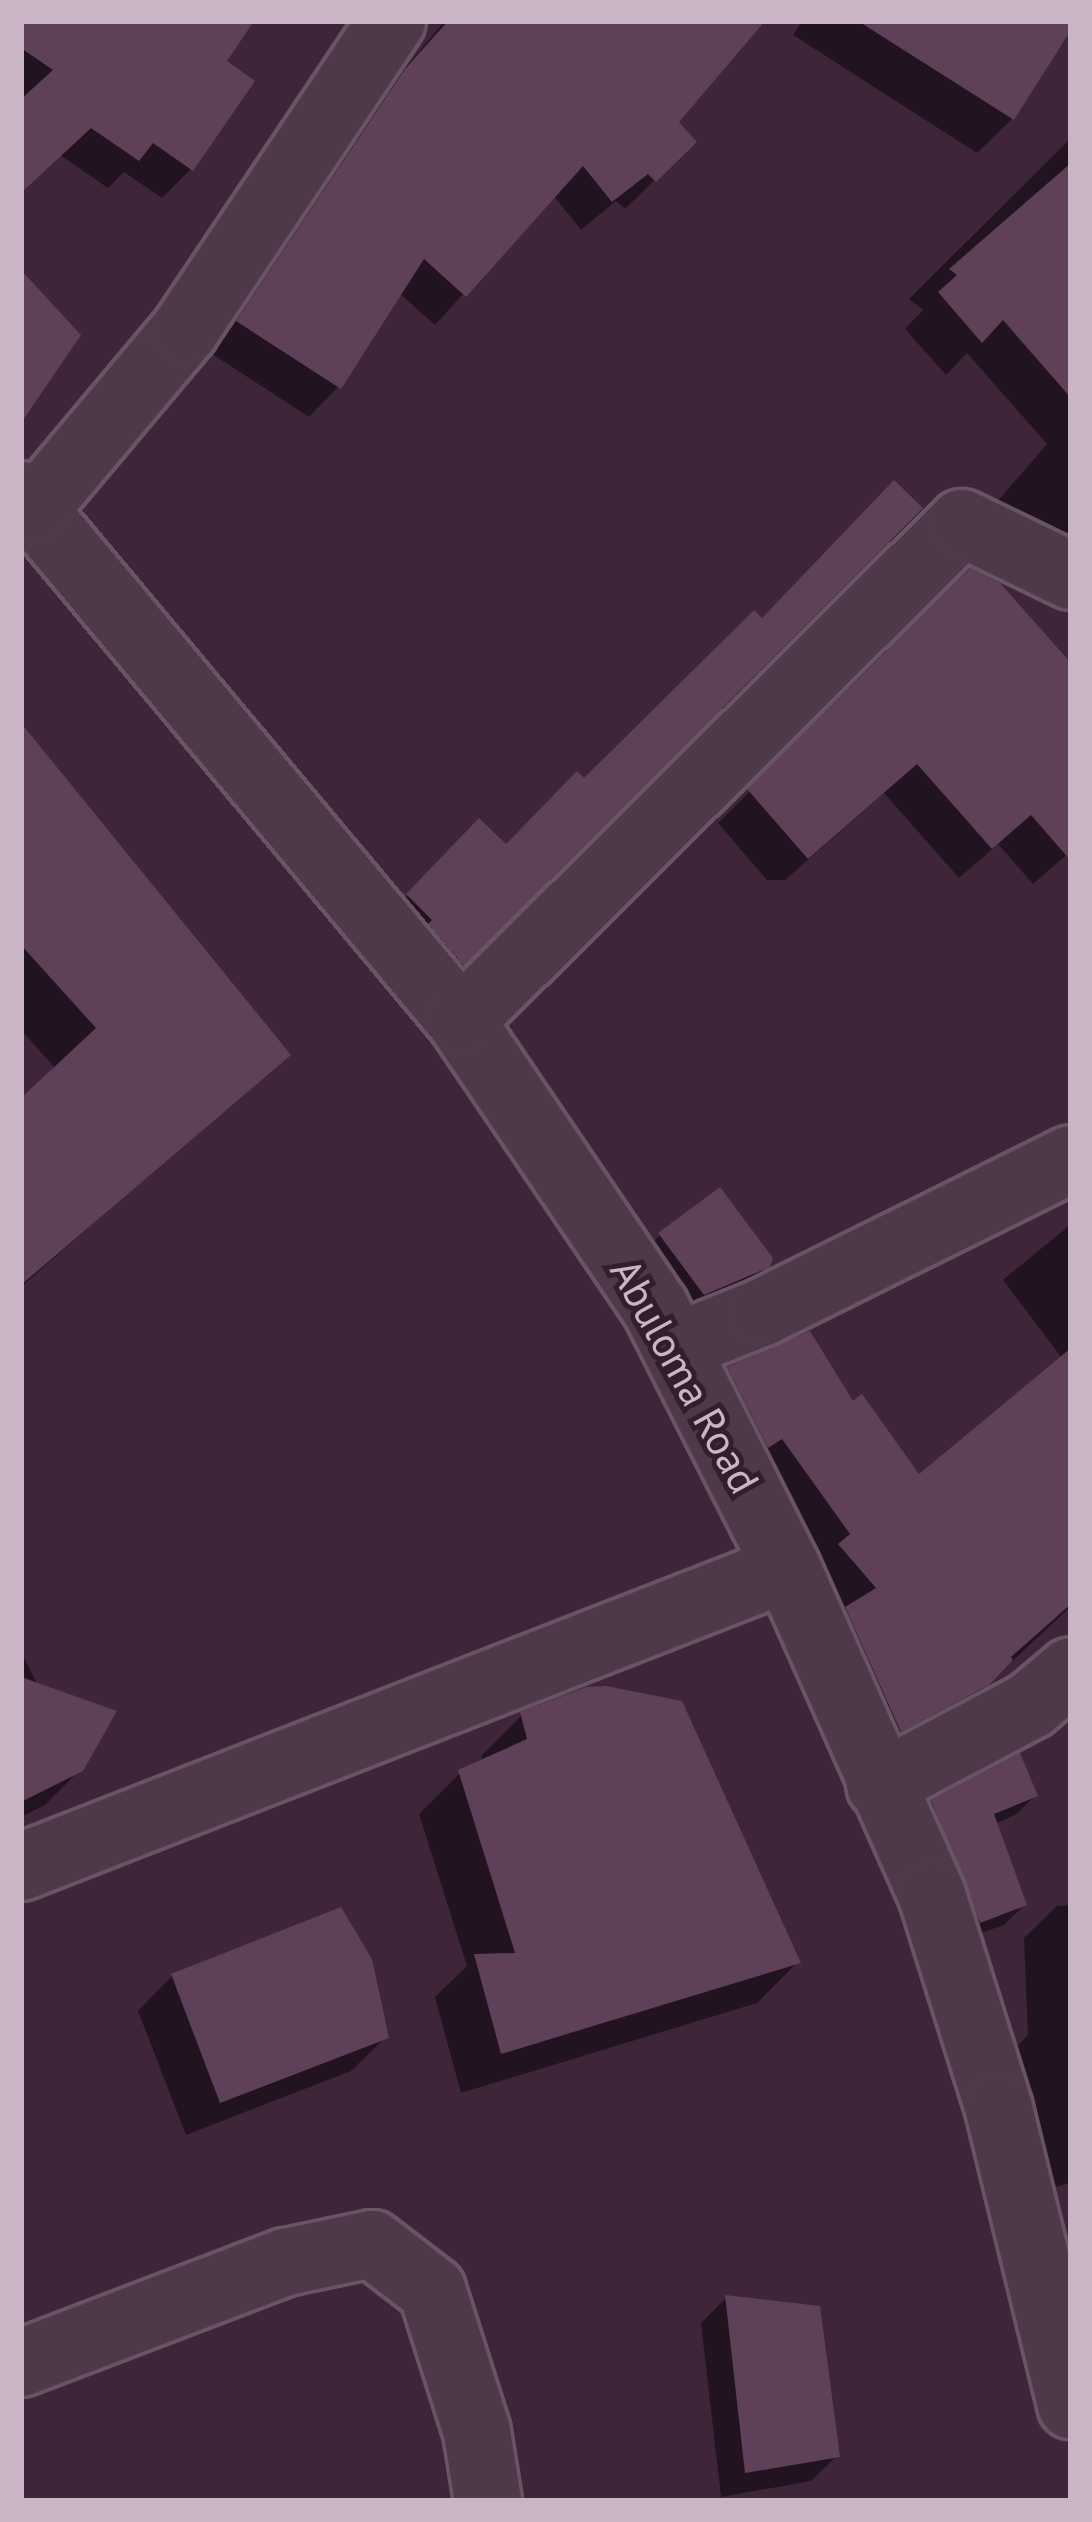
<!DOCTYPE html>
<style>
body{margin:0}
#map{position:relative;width:1092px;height:2522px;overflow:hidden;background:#3e253a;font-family:"PT Sans",sans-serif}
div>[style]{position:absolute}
.shadow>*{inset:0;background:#0007}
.building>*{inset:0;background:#5e4159}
.roads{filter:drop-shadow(3px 0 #695465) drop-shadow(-3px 0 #695465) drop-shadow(0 3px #695465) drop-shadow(0 -3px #695465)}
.minor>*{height:66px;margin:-33px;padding:0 33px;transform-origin:33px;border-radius:33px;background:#4e394b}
span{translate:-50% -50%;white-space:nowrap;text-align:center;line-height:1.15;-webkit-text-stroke:10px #331e30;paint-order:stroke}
.street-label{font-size:42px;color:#c9b5c5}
.frame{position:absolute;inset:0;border:24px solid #c9b5c5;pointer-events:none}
</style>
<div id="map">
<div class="shadow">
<div style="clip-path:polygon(21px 21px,251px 21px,223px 62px,191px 169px,162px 198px,124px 172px,108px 188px,60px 155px,21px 191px)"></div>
<div style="clip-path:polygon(445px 21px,761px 21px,675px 122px,693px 142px,625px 209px,616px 201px,581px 230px,553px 195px,435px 325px,399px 293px,338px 387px,309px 417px,209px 352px,376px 102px)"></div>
<div style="clip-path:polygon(802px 21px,1071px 21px,1071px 25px,1012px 119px,977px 153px,793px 35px)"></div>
<div style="clip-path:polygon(1068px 141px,1071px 145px,1071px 581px,977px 525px,1047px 444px,967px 353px,946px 375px,905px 329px,923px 310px,909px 299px)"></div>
<div style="clip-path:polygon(919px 508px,432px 993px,379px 926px,450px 851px,506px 848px,762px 622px)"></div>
<div style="clip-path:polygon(970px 572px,1071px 668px,1071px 851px,1033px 884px,998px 844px,959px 878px,884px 793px,785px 880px,767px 880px,718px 823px)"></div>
<div style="clip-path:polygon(21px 727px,286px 1054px,21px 1287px,21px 1102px,56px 1069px,21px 1030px)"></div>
<div style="clip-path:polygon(1071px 1224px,1071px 1606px,956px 1714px,870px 1760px,699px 1399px,729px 1369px,853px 1405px,919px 1478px,1062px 1358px,1003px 1280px)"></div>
<div style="clip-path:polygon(660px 1235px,768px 1265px,741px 1291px,678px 1319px,635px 1261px)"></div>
<div style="clip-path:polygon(21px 1652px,81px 1769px,45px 1805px,21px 1817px)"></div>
<div style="clip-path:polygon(522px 1715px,797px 1963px,757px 2003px,461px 2093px,435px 1997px,467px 1966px,419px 1814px,460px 1773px,483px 1762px,481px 1756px)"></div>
<div style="clip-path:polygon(1035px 1796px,1015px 1815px,994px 1824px,1024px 1905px,1004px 1925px,960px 1940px,913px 1823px,933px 1803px)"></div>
<div style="clip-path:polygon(1071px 1905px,1071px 2183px,1033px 2192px,1005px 2058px,1028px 2035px,1024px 1938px,1057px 1906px)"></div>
<div style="clip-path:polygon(172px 1976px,386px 2037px,351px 2071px,186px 2135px,138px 2011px)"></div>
<div style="clip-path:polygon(726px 2298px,837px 2456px,811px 2481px,721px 2497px,701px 2323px)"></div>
</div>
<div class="building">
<div style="clip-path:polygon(21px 21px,254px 21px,227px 61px,255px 81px,193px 171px,153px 143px,139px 161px,91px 128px,21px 193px,21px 99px,53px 70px,21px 48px)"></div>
<div style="clip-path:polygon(448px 21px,765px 21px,679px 122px,697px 142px,656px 182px,648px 174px,612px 202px,583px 166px,466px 297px,424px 259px,341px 389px,236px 321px,405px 69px)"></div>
<div style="clip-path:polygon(858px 21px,1071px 21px,1071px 30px,1014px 120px)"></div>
<div style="clip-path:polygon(1071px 163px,1071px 398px,1003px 320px,982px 343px,938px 292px,957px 275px,949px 269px)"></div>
<div style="clip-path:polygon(21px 270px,81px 335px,21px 423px)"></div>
<div style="clip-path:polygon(894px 480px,923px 508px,464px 966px,428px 924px,432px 920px,406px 894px,479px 818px,506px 844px,577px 771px,584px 778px,754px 610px,762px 618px)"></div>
<div style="clip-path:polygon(970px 568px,1000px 583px,1071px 663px,1071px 861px,1031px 815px,992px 849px,917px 764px,808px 859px,747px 789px)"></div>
<div style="clip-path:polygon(21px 723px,291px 1055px,21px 1285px,21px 1098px,96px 1028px,21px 945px)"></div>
<div style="clip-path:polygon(720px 1187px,773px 1258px,770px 1267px,704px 1295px,658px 1233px)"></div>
<div style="clip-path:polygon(810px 1331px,853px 1401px,862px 1394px,919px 1474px,1071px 1348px,1071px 1604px,1011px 1657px,1013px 1660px,989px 1685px,901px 1732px,845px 1607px,876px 1588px,838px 1544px,850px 1534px,782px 1439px,768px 1448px,727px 1367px)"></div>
<div style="clip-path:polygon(21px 1677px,117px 1711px,83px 1771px,21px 1802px)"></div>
<div style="clip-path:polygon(606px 1686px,682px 1701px,801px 1963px,501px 2054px,474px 1954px,515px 1953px,458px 1770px,527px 1739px,520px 1712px,586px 1687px)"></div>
<div style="clip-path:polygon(1020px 1753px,1038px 1796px,994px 1814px,1027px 1905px,980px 1923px,931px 1800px)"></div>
<div style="clip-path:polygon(341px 1907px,372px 1959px,389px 2038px,220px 2103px,171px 1974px)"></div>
<div style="clip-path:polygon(725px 2295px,820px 2306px,840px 2457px,745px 2473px)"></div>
</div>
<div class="roads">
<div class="minor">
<div style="left:21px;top:495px;width:686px;rotate:50.09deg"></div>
<div style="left:461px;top:1021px;width:346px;rotate:55.9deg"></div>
<div style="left:655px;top:1307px;width:292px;rotate:63.2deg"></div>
<div style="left:787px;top:1568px;width:358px;rotate:66.1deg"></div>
<div style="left:932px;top:1895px;width:224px;rotate:72.6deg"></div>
<div style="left:999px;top:2109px;width:305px;rotate:76.3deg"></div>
<div style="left:34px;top:510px;width:235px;rotate:-50deg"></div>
<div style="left:185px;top:330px;width:372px;rotate:-56.2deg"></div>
<div style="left:461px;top:1021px;width:706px;rotate:-44.83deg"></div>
<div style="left:962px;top:523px;width:121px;rotate:25.9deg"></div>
<div style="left:676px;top:1347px;width:94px;rotate:-21.9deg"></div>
<div style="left:763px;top:1312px;width:344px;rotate:-26.4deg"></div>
<div style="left:880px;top:1785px;width:171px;rotate:-27.9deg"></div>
<div style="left:1031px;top:1705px;width:52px;rotate:-40.4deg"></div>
<div style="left:21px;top:1867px;width:822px;rotate:-21.32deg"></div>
<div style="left:21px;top:2363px;width:284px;rotate:-20.9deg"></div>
<div style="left:286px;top:2262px;width:88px;rotate:-11.8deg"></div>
<div style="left:372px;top:2244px;width:76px;rotate:37.5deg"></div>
<div style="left:432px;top:2290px;width:149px;rotate:72.4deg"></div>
<div style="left:477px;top:2432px;width:70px;rotate:80.9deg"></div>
</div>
</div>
<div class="street-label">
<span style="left:685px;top:1376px;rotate:61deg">Abuloma Road</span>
</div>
<div class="frame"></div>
</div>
